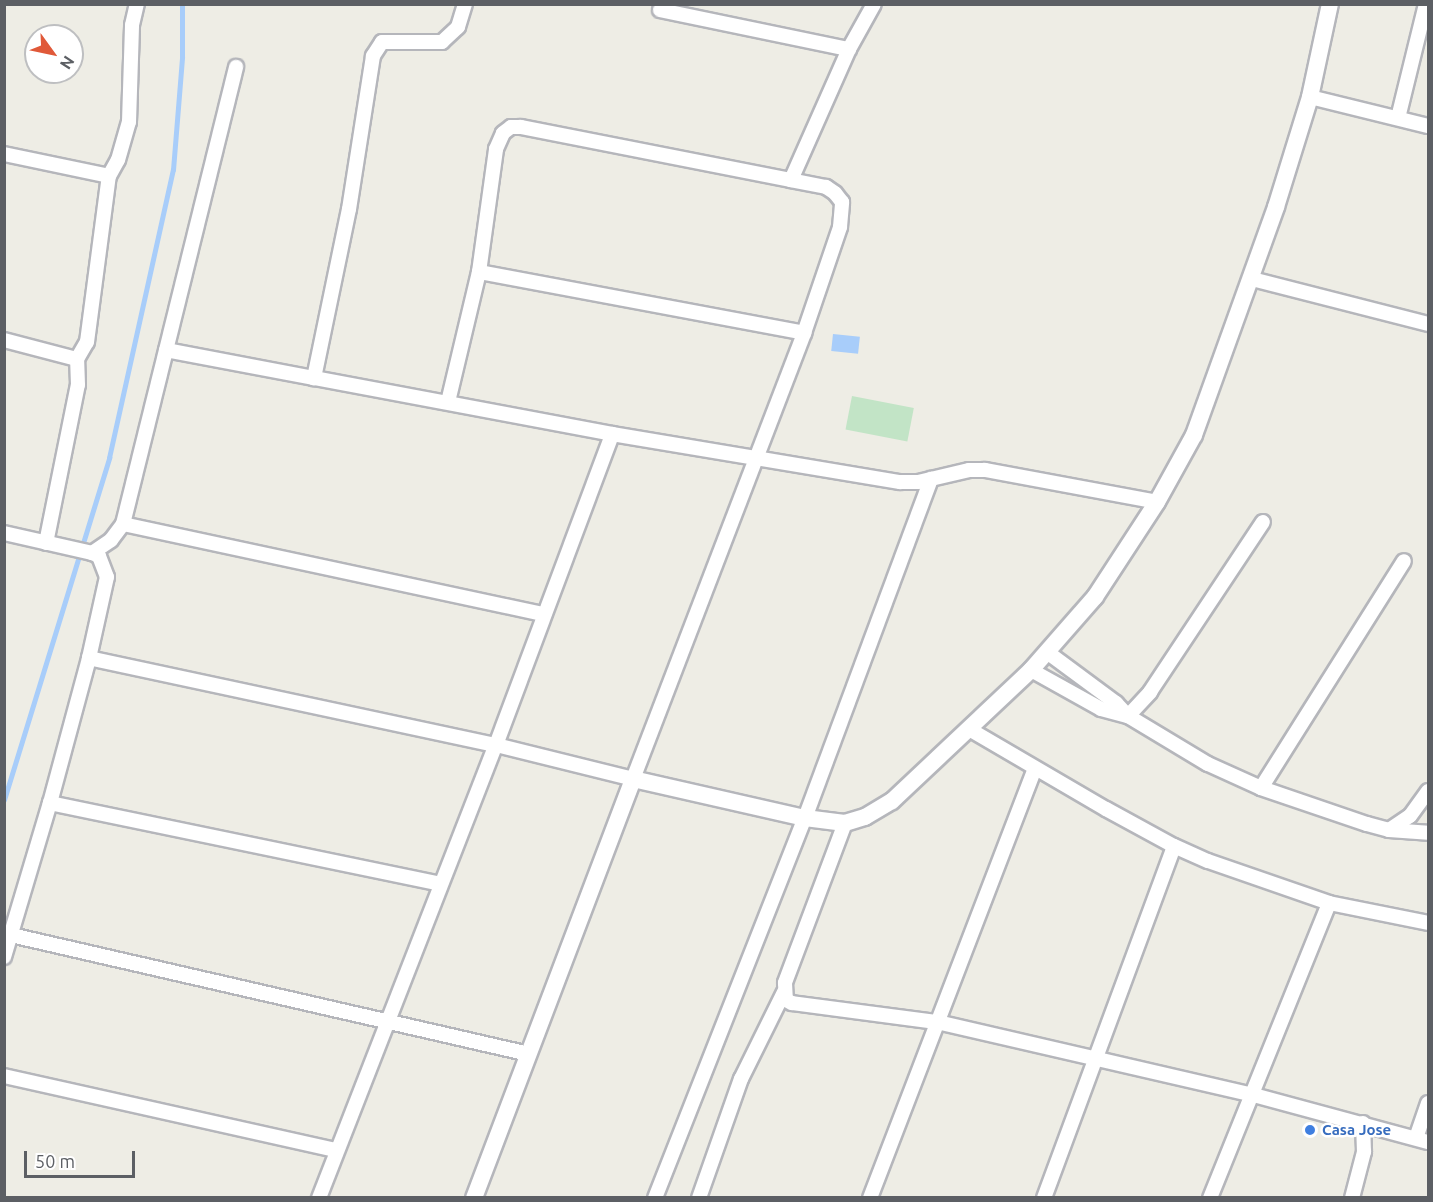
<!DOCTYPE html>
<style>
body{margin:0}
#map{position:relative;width:1433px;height:1202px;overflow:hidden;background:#eeede5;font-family:Ubuntu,sans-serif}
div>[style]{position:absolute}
.green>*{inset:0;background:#c2e4c6;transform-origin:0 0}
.water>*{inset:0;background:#a8cdfa;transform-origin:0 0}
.stream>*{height:4.5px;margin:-2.25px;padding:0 2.25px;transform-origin:2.25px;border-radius:2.25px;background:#a8cdfa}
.roads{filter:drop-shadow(2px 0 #b5b6bb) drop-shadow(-2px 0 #b5b6bb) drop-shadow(0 2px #b5b6bb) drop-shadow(0 -2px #b5b6bb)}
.minor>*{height:14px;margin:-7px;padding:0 7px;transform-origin:7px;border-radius:7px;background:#fff}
.tertiary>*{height:16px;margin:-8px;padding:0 8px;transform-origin:8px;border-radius:8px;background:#fff}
.dots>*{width:16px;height:16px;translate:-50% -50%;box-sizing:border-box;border:3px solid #fff;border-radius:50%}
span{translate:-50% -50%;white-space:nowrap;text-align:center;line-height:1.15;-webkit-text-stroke:5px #fff;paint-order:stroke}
.shop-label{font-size:15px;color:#366cbe;font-weight:700}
.left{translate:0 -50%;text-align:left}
.frame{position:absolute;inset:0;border:6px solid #5c5f64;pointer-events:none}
.north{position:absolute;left:24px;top:24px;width:60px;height:60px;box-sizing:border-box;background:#fff;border:2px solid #bebfc1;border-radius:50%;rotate:123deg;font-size:16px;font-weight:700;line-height:24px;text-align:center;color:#5c5f64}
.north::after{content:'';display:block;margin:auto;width:21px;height:27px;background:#e05939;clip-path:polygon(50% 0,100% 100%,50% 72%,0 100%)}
.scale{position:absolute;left:24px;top:1151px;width:111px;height:27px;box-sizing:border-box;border:3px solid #5c5f64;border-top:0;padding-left:8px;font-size:18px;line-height:21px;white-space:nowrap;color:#5c5f64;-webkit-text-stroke:4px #fff;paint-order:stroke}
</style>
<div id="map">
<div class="green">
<div style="left:852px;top:396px;width:63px;height:34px;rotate:11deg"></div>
</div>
<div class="water">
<div style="left:833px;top:334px;width:27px;height:17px;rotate:6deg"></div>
</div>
<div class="stream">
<div style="left:4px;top:800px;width:358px;rotate:-72.9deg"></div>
<div style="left:109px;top:458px;width:295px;rotate:-77.5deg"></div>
<div style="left:173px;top:170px;width:113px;rotate:-85.4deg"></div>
<div style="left:182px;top:57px;width:53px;rotate:-90deg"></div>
</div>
<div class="roads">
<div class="minor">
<div style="left:465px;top:4px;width:24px;rotate:107deg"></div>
<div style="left:458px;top:27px;width:22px;rotate:137deg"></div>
<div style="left:442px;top:42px;width:60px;rotate:180deg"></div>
<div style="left:382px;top:42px;width:17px;rotate:123deg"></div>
<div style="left:373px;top:56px;width:155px;rotate:98.9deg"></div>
<div style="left:349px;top:209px;width:173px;rotate:101.7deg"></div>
<div style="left:314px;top:378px;width:303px;rotate:10.6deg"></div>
<div style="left:612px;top:434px;width:292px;rotate:9.5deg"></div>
<div style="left:900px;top:482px;width:18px"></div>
<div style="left:918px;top:482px;width:52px;rotate:-13.2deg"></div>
<div style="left:969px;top:470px;width:16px"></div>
<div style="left:985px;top:470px;width:175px;rotate:10.5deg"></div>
<div style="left:660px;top:10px;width:193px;rotate:11.7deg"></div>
<div style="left:1310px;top:97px;width:122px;rotate:13.8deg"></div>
<div style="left:1398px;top:118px;width:117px;rotate:-76.2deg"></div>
<div style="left:4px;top:154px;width:107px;rotate:11.8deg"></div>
<div style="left:109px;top:176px;width:18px;rotate:-61deg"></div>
<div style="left:118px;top:160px;width:40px;rotate:-74deg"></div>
<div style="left:129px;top:122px;width:97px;rotate:-88.2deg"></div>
<div style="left:132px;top:25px;width:22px;rotate:-77deg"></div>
<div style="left:479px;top:272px;width:331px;rotate:10.6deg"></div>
<div style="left:1252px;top:279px;width:182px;rotate:14.3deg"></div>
<div style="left:4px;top:340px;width:75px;rotate:14.6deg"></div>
<div style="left:166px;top:350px;width:151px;rotate:10.7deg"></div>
<div style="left:448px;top:402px;width:134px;rotate:-76.6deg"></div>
<div style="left:479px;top:272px;width:124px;rotate:-82.1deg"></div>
<div style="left:496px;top:149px;width:17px;rotate:-66deg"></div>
<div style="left:503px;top:133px;width:10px;rotate:-37deg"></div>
<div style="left:511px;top:127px;width:10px"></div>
<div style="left:521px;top:127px;width:275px;rotate:11.1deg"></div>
<div style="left:123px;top:524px;width:431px;rotate:12.1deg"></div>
<div style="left:4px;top:533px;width:90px;rotate:12.8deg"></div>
<div style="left:46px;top:543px;width:161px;rotate:-78.6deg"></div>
<div style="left:78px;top:385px;width:26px;rotate:-92deg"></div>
<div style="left:77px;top:359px;width:20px;rotate:-60deg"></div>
<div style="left:87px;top:342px;width:167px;rotate:-82.5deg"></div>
<div style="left:1047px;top:652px;width:86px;rotate:36.5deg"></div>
<div style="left:1116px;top:703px;width:18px;rotate:47deg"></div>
<div style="left:89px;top:658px;width:83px;rotate:-77.5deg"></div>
<div style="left:107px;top:577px;width:22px;rotate:-111deg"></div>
<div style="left:99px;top:556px;width:8px;rotate:-157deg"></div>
<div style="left:92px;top:553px;width:23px;rotate:-34deg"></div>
<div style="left:111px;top:540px;width:20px;rotate:-53deg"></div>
<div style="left:123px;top:524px;width:471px;rotate:-76.1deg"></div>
<div style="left:1031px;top:670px;width:80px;rotate:29.1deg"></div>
<div style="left:1101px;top:709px;width:28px;rotate:15deg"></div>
<div style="left:1128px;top:716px;width:93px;rotate:31deg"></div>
<div style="left:1208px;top:764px;width:58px;rotate:24.4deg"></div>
<div style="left:1261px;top:788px;width:112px;rotate:18.8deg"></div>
<div style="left:1367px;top:824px;width:23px;rotate:15deg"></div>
<div style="left:1389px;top:830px;width:39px;rotate:4deg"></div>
<div style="left:1128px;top:716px;width:33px;rotate:-47deg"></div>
<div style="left:1150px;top:692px;width:204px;rotate:-56.4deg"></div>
<div style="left:969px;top:729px;width:159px;rotate:30.3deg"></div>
<div style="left:1106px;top:809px;width:77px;rotate:28.6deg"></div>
<div style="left:1174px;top:846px;width:37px;rotate:24deg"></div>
<div style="left:1208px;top:861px;width:128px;rotate:19.1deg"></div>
<div style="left:1329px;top:903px;width:101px;rotate:11.4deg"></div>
<div style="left:1261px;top:788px;width:268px;rotate:-57.8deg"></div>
<div style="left:50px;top:803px;width:398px;rotate:11.7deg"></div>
<div style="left:845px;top:823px;width:171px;rotate:110.6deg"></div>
<div style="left:785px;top:983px;width:17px;rotate:87deg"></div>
<div style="left:786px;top:1000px;width:7px;rotate:27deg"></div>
<div style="left:792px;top:1003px;width:146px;rotate:7.5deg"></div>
<div style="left:937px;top:1022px;width:321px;rotate:13deg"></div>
<div style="left:1250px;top:1094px;width:184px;rotate:15.1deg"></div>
<div style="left:1389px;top:830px;width:25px;rotate:-34deg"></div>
<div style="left:1410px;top:816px;width:31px;rotate:-54deg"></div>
<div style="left:11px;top:935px;width:531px;rotate:12.94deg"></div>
<div style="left:4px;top:957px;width:161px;rotate:-73.4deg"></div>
<div style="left:50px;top:803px;width:150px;rotate:-74.9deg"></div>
<div style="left:89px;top:658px;width:416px;rotate:12.1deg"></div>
<div style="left:496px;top:745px;width:141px;rotate:13.9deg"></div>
<div style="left:633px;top:779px;width:478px;rotate:-69deg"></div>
<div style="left:804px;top:333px;width:112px;rotate:-71.2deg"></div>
<div style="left:840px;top:227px;width:25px;rotate:-85deg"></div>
<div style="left:842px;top:202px;width:11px;rotate:-128deg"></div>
<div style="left:835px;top:193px;width:11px;rotate:-146deg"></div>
<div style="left:826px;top:187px;width:36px;rotate:-169deg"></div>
<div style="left:791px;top:180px;width:143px;rotate:-66.1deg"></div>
<div style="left:849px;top:49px;width:51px;rotate:-60.9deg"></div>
<div style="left:4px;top:1076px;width:340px;rotate:12.6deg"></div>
<div style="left:1416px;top:1138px;width:37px;rotate:-71deg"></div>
<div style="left:319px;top:1198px;width:486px;rotate:-68.7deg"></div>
<div style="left:496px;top:745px;width:332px;rotate:-69.5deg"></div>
<div style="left:655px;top:1198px;width:409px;rotate:-68.5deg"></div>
<div style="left:805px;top:818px;width:362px;rotate:-69.6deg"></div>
<div style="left:699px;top:1198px;width:126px;rotate:-70.6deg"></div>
<div style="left:741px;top:1079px;width:97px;rotate:-63.7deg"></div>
<div style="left:870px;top:1198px;width:458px;rotate:-69deg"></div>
<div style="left:1044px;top:1198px;width:375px;rotate:-69.7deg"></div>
<div style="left:1210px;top:1198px;width:318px;rotate:-68deg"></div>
<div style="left:1352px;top:1198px;width:48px;rotate:-75.4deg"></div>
<div style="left:1364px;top:1152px;width:29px;rotate:-92deg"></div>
</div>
<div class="tertiary">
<div style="left:474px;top:1198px;width:448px;rotate:-69.2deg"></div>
<div style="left:633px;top:779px;width:176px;rotate:12.8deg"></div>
<div style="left:805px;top:818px;width:40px;rotate:7.1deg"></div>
<div style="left:845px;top:823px;width:21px;rotate:-17deg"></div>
<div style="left:865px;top:817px;width:31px;rotate:-31deg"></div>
<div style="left:892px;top:801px;width:191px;rotate:-43.3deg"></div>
<div style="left:1031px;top:670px;width:97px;rotate:-48.8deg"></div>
<div style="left:1095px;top:597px;width:113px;rotate:-56.9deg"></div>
<div style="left:1157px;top:502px;width:77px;rotate:-61.1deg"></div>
<div style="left:1194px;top:435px;width:242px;rotate:-70.2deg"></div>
<div style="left:1276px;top:207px;width:115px;rotate:-72.8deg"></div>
<div style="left:1310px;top:97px;width:95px;rotate:-77.9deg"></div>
</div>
</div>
<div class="dots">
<div style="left:1310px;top:1130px;background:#3f7fe0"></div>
</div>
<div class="shop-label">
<span class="left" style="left:1322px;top:1130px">Casa Jose</span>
</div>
<div class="frame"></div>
<div class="north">N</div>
<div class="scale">50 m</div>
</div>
